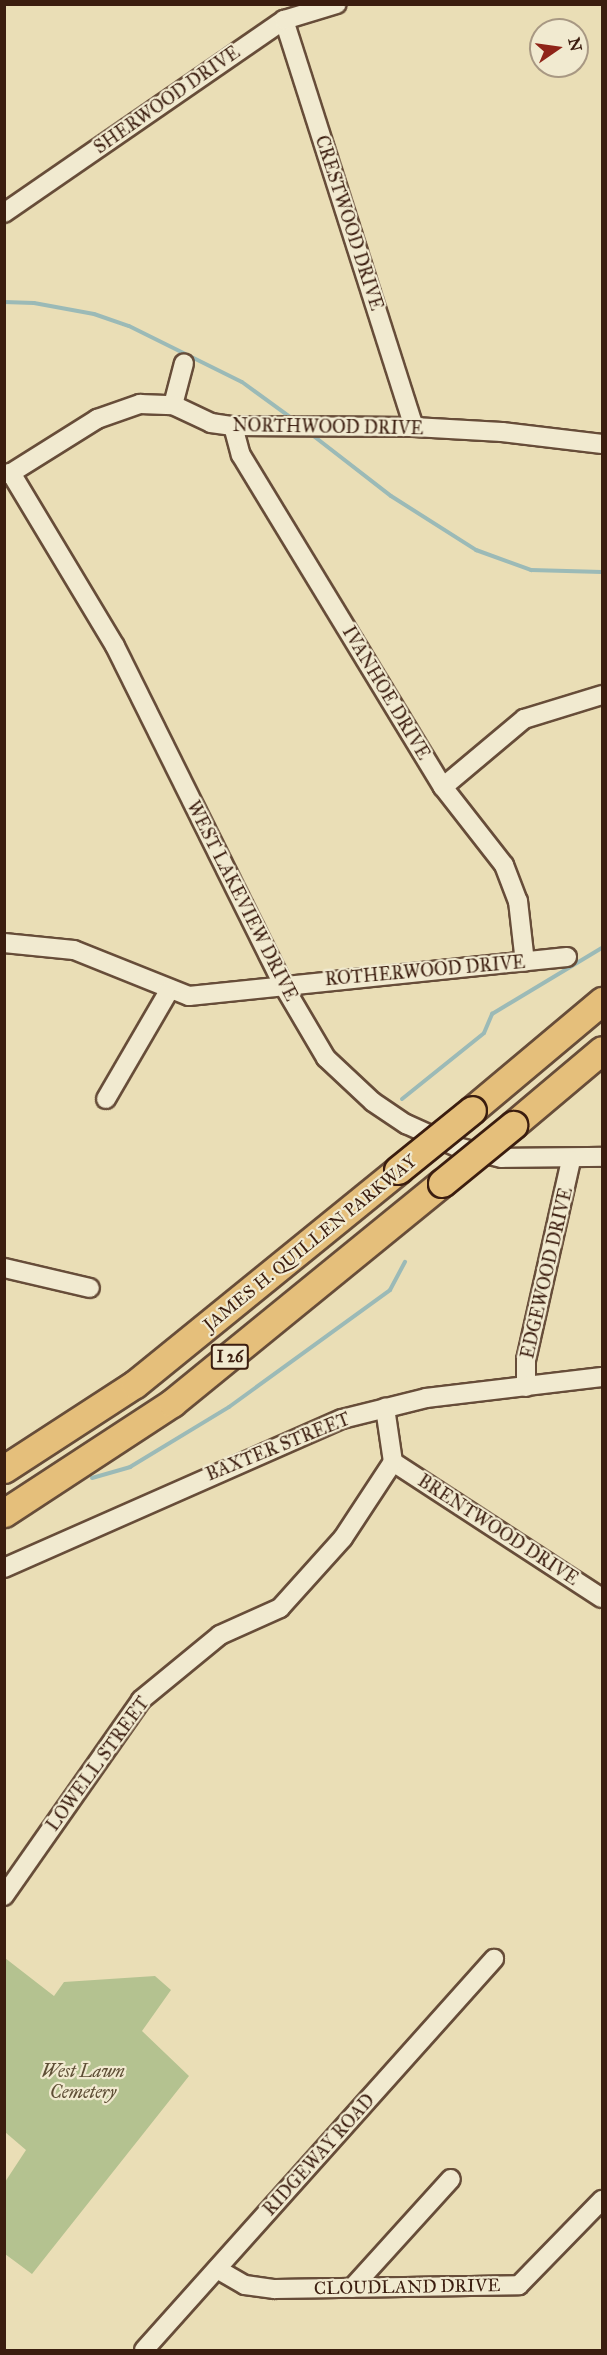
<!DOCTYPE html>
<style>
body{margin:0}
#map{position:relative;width:607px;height:2355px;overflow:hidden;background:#eadeb6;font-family:"IM FELL Great Primer",serif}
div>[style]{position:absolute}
.green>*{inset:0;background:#b4c290}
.stream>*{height:4px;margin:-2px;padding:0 2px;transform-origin:2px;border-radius:2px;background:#9bbab7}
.roads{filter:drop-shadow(2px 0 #674d39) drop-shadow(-2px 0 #674d39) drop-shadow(0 2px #674d39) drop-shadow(0 -2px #674d39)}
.minor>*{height:18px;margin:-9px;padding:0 9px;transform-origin:9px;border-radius:9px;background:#f1ead0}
.highway>*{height:27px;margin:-13.5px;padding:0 13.5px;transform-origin:13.5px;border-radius:13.5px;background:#e5bf7b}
.bridges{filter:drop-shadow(2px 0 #3b1d0f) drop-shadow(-2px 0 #3b1d0f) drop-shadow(0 2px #3b1d0f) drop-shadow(0 -2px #3b1d0f)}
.highway-bridge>*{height:27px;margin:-13.5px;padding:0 13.5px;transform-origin:13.5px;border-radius:13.5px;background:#e5bf7b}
span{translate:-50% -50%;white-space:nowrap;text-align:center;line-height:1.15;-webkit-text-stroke:4.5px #f1ead0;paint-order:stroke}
.shield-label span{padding:2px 4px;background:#f1ead0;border:2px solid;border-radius:4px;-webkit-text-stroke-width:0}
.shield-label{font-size:16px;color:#3b1d0f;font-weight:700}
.street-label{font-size:18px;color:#3b1d0f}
.park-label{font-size:18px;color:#5f4f36;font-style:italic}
.frame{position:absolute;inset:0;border:6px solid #3b1d0f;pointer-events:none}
.north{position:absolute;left:529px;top:18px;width:60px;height:60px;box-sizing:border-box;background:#f1ead0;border:2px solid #a89883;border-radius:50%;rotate:77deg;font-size:16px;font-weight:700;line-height:24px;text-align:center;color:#3b1d0f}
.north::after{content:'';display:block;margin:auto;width:21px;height:27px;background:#8f2418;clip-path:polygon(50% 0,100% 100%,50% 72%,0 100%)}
</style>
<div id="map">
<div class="green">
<div style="clip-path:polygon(5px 1958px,54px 1996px,64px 1982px,155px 1976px,171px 1990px,142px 2031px,189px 2076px,32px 2274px,5px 2254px,5px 2182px,26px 2150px,5px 2132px)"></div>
</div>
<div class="stream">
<div style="left:4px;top:302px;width:30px;rotate:2deg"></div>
<div style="left:34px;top:303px;width:61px;rotate:10.4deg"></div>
<div style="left:94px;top:314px;width:37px;rotate:19deg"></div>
<div style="left:129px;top:326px;width:126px;rotate:26.4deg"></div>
<div style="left:242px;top:382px;width:63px;rotate:36deg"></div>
<div style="left:311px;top:434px;width:101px;rotate:37.8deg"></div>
<div style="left:391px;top:496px;width:101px;rotate:32.4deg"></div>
<div style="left:476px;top:550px;width:59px;rotate:20deg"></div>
<div style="left:531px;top:570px;width:71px;rotate:1.6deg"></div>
<div style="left:402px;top:1099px;width:105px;rotate:-38.8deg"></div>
<div style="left:484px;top:1033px;width:21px;rotate:-67deg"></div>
<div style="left:492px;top:1014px;width:128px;rotate:-31deg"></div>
<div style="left:92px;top:1478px;width:40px;rotate:-16deg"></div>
<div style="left:130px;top:1467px;width:116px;rotate:-31.2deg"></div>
<div style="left:229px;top:1407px;width:199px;rotate:-36deg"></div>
<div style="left:390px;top:1290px;width:32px;rotate:-62deg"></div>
</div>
<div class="roads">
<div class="minor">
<div style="left:284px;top:20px;width:427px;rotate:72.3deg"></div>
<div style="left:4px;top:213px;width:340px;rotate:-34.6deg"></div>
<div style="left:284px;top:20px;width:55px;rotate:-16.8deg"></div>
<div style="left:173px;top:405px;width:43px;rotate:-75.3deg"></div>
<div style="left:233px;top:426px;width:30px;rotate:75deg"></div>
<div style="left:241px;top:455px;width:389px;rotate:58.7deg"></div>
<div style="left:443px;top:787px;width:99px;rotate:52deg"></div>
<div style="left:504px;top:865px;width:39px;rotate:69deg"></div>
<div style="left:518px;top:901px;width:61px;rotate:83.5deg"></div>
<div style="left:11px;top:473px;width:202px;rotate:59deg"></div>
<div style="left:115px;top:646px;width:378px;rotate:63.6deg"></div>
<div style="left:283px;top:985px;width:85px;rotate:59.5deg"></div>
<div style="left:326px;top:1058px;width:64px;rotate:43.1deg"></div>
<div style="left:373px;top:1102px;width:40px;rotate:34deg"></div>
<div style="left:406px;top:1124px;width:56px;rotate:24.3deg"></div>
<div style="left:457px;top:1147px;width:46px;rotate:13.7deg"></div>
<div style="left:502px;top:1158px;width:100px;rotate:-0.6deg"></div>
<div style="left:4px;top:474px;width:7px;rotate:-8deg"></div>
<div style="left:11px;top:473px;width:102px;rotate:-32.1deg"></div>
<div style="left:97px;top:419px;width:46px;rotate:-19.2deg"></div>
<div style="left:140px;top:404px;width:33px;rotate:2deg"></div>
<div style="left:173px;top:405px;width:42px;rotate:25.3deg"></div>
<div style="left:211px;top:423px;width:22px;rotate:8deg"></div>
<div style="left:233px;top:426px;width:181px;rotate:0.3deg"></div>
<div style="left:414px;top:427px;width:88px;rotate:3.3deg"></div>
<div style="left:502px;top:432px;width:101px;rotate:6.8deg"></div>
<div style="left:443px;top:787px;width:106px;rotate:-40deg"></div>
<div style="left:524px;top:719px;width:82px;rotate:-17.1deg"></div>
<div style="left:4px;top:943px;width:70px;rotate:5.7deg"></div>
<div style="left:74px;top:950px;width:124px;rotate:21.8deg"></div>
<div style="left:189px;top:996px;width:380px;rotate:-5.9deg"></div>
<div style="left:106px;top:1099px;width:127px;rotate:-59.8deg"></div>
<div style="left:4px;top:1268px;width:88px;rotate:13.1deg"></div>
<div style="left:526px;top:1387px;width:27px;rotate:-90deg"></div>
<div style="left:526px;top:1360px;width:205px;rotate:-77.3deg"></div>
<div style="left:393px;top:1462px;width:249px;rotate:33.1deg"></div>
<div style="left:4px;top:1568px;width:369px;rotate:-23.8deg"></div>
<div style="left:342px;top:1419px;width:87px;rotate:-14deg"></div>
<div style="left:426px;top:1398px;width:177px;rotate:-6.8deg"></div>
<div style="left:4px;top:1896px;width:239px;rotate:-55deg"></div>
<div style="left:141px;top:1700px;width:102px;rotate:-39.4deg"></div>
<div style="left:220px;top:1635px;width:66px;rotate:-24.2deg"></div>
<div style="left:280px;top:1608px;width:94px;rotate:-48deg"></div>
<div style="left:343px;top:1538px;width:91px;rotate:-56.7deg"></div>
<div style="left:393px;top:1462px;width:55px;rotate:-98.4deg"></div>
<div style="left:217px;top:2269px;width:32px;rotate:30deg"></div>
<div style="left:245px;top:2285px;width:30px;rotate:8deg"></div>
<div style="left:275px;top:2289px;width:244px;rotate:-0.9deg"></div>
<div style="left:519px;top:2285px;width:119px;rotate:-45.7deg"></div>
<div style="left:352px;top:2288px;width:147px;rotate:-47.8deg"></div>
<div style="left:144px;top:2350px;width:525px;rotate:-48.17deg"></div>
</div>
<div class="highway">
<div style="left:472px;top:1110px;width:170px;rotate:-40deg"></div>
<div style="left:513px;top:1125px;width:116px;rotate:-40.1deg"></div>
<div style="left:4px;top:1469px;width:156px;rotate:-33deg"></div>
<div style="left:135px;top:1384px;width:339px;rotate:-39.1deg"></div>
<div style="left:4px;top:1513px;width:201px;rotate:-33.2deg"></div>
<div style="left:172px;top:1403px;width:348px;rotate:-39.2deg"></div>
</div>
</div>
<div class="bridges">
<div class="highway-bridge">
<div style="left:398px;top:1170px;width:95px;rotate:-39deg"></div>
<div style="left:442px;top:1183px;width:92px;rotate:-39.2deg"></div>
</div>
</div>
<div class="shield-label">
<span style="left:230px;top:1357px">I 26</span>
</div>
<div class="street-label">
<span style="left:167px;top:100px;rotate:-35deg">SHERWOOD DRIVE</span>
<span style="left:349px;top:223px;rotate:72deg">CRESTWOOD DRIVE</span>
<span style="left:328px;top:427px;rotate:1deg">NORTHWOOD DRIVE</span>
<span style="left:386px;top:693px;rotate:59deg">IVANHOE DRIVE</span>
<span style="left:242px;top:901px;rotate:63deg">WEST LAKEVIEW DRIVE</span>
<span style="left:425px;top:971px;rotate:-5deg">ROTHERWOOD DRIVE</span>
<span style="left:310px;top:1243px;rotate:-39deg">JAMES H. QUILLEN PARKWAY</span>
<span style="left:547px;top:1273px;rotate:-77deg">EDGEWOOD DRIVE</span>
<span style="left:278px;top:1447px;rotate:-22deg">BAXTER STREET</span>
<span style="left:498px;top:1530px;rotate:33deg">BRENTWOOD DRIVE</span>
<span style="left:98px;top:1764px;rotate:-54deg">LOWELL STREET</span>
<span style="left:319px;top:2155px;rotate:-48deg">RIDGEWAY ROAD</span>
<span style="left:407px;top:2287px;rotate:-1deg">CLOUDLAND DRIVE</span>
</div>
<div class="park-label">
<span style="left:83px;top:2082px">West Lawn<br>Cemetery</span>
</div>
<div class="frame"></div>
<div class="north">N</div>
</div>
